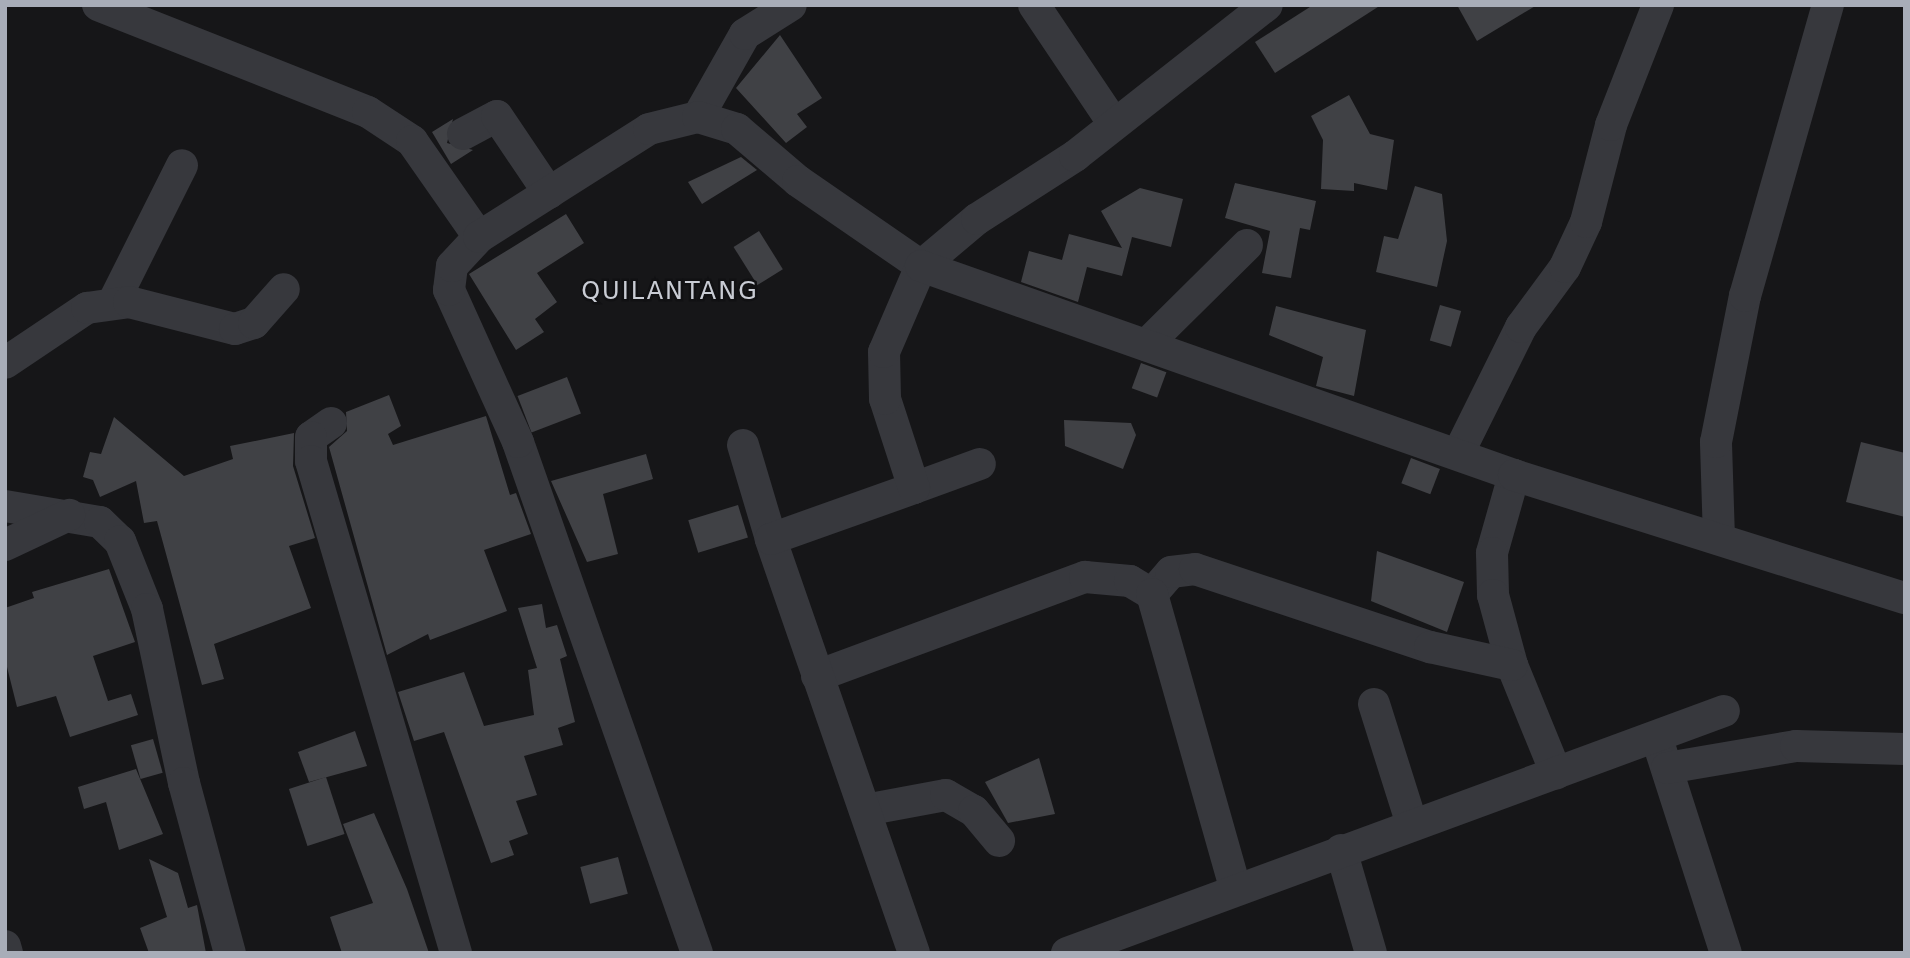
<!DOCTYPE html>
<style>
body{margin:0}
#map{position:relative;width:1910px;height:958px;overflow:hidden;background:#161618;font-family:"DejaVu Sans",sans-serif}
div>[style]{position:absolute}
.building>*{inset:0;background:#404145;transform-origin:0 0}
.minor>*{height:32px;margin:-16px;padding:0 16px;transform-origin:16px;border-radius:16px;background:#37383d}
span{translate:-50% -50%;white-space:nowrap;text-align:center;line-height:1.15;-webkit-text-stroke:5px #111113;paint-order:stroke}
.quarter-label{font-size:24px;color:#c9ccd4;letter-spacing:2px}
.frame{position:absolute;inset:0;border:7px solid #a8adb8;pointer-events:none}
</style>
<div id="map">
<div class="building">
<div style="clip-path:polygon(1313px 5px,1381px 5px,1275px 73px,1255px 42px)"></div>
<div style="clip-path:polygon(1457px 5px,1537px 5px,1477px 41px)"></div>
<div style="clip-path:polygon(780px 35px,822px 98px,797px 114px,807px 127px,786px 143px,736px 88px)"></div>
<div style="clip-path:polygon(1349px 95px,1370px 134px,1394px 140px,1387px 190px,1354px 183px,1354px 191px,1321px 189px,1323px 140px,1311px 116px)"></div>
<div style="clip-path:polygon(453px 119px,447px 143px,473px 150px,451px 164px,432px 132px)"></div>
<div style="clip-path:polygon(741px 157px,757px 170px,702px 204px,688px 182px)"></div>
<div style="clip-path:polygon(1235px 183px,1316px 201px,1310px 230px,1300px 228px,1291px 278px,1262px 273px,1270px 231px,1225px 218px)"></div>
<div style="clip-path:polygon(1415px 186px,1442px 194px,1447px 241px,1437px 287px,1376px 272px,1384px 236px,1398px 239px)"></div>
<div style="clip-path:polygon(1140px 188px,1183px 199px,1171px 247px,1132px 237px,1122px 276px,1087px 267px,1078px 302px,1021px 282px,1029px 251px,1062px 260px,1069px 234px,1122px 248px,1101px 211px)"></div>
<div style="clip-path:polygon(566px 214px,584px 243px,537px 273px,557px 302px,535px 319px,544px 332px,516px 350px,469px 274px)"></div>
<div style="left:759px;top:231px;width:45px;height:30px;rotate:58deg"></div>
<div style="left:1440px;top:305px;width:22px;height:37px;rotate:16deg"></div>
<div style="clip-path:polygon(1276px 306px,1366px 330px,1354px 396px,1316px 386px,1323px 357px,1269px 335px)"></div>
<div style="left:1141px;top:363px;width:27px;height:27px;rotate:20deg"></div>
<div style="left:567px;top:377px;width:39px;height:53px;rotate:69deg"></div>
<div style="clip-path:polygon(389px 395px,401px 426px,388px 434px,393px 445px,486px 416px,510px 495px,516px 493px,531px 534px,484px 550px,507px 611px,430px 640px,428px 634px,387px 655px,329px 447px,347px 431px,346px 412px)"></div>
<div style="clip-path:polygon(114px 417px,184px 476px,233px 459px,230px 446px,294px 433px,293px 466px,315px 538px,289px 546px,311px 608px,214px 644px,224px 679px,202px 685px,157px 521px,144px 523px,136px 481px,100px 497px,93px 480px,83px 477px,90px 452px,101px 454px)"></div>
<div style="clip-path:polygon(1064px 420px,1131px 423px,1136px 435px,1123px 469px,1065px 446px)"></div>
<div style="clip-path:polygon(1861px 442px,1905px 453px,1905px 517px,1846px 502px)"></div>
<div style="clip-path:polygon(646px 454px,653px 479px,603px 494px,618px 554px,587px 562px,551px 481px)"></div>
<div style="left:1411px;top:458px;width:31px;height:27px;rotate:21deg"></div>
<div style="left:738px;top:505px;width:34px;height:52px;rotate:73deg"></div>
<div style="clip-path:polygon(1377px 551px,1464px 582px,1447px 632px,1371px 601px)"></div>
<div style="clip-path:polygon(109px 569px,135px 642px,93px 656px,108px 701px,131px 694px,138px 715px,70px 737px,56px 696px,17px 707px,5px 659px,5px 608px,34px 598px,32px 592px)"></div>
<div style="clip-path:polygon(542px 604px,546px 628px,557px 625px,567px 656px,560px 659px,575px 722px,558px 728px,563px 745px,524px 756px,537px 795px,516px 801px,528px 834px,509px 841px,514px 855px,491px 863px,444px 732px,414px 741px,398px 692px,464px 672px,484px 726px,534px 715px,528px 670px,537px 668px,518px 608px)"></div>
<div style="clip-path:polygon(355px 731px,367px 766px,309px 782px,298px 752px)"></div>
<div style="left:153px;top:739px;width:35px;height:23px;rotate:74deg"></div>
<div style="clip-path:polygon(1039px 758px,1055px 814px,1008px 823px,985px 782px)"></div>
<div style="clip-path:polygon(136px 769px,163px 834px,119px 850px,106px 802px,84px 809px,78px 787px)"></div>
<div style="left:326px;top:777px;width:60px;height:39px;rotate:72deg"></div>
<div style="clip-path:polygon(374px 813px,407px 889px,429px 953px,342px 953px,330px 917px,373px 903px,343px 824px)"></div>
<div style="left:618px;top:857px;width:38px;height:39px;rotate:75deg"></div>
<div style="clip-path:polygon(149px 859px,178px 873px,188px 908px,197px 905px,206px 953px,149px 953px,140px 928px,167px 917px)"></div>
</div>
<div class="minor">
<div style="left:98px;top:5px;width:290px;rotate:21.6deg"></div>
<div style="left:368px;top:112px;width:53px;rotate:33.4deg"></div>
<div style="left:412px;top:141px;width:117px;rotate:55.1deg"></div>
<div style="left:1034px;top:5px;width:140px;rotate:56.1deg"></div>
<div style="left:698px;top:117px;width:95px;rotate:-60.5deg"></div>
<div style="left:745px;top:34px;width:54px;rotate:-32.2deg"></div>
<div style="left:463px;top:134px;width:38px;rotate:-28deg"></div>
<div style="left:497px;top:116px;width:93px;rotate:56deg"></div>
<div style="left:113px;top:303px;width:154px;rotate:-63.4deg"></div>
<div style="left:1146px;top:345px;width:142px;rotate:-44.7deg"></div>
<div style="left:5px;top:363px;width:99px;rotate:-33.9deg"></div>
<div style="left:87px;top:308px;width:42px;rotate:-8.1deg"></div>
<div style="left:129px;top:302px;width:109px;rotate:14.3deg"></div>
<div style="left:235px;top:329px;width:20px;rotate:-18deg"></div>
<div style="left:254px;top:323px;width:45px;rotate:-48.6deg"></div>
<div style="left:331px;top:423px;width:24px;rotate:145deg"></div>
<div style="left:311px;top:437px;width:24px;rotate:90deg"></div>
<div style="left:311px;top:461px;width:513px;rotate:73.58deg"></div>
<div style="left:743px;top:445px;width:98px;rotate:73.4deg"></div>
<div style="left:1459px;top:452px;width:140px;rotate:-63.6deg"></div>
<div style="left:1521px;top:327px;width:74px;rotate:-53.7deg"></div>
<div style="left:1565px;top:267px;width:50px;rotate:-65deg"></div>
<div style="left:1586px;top:222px;width:100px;rotate:-75.5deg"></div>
<div style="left:1611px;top:125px;width:129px;rotate:-68.6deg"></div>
<div style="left:1514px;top:475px;width:81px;rotate:105.8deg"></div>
<div style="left:1492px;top:553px;width:42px;rotate:88.6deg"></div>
<div style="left:1493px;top:595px;width:73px;rotate:74.8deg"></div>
<div style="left:1512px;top:665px;width:117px;rotate:67.8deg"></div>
<div style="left:914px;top:488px;width:70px;rotate:-20deg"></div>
<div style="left:5px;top:506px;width:96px;rotate:9.6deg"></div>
<div style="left:100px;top:522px;width:28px;rotate:44deg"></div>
<div style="left:120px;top:541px;width:73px;rotate:68.3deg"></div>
<div style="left:147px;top:609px;width:178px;rotate:78deg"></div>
<div style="left:184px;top:783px;width:176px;rotate:74.9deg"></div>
<div style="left:1719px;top:539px;width:97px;rotate:-91.8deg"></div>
<div style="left:1716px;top:442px;width:149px;rotate:-78.8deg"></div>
<div style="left:1745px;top:296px;width:303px;rotate:-74.1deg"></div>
<div style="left:5px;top:545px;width:71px;rotate:-25.1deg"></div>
<div style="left:1152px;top:594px;width:29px;rotate:-49deg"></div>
<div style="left:1171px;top:572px;width:24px;rotate:-7deg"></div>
<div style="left:1195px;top:569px;width:248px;rotate:18.4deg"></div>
<div style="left:1430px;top:647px;width:84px;rotate:12.4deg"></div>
<div style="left:817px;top:676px;width:286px;rotate:-20.3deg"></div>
<div style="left:1085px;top:577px;width:45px;rotate:5.1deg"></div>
<div style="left:1130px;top:581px;width:26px;rotate:31deg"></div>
<div style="left:1152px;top:594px;width:305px;rotate:74.2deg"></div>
<div style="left:1374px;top:704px;width:123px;rotate:72.5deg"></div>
<div style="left:1660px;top:748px;width:215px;rotate:72.2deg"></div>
<div style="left:1667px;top:768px;width:131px;rotate:-9.7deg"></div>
<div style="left:1796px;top:746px;width:109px;rotate:1.6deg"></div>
<div style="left:865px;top:810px;width:82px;rotate:-10.5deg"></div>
<div style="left:946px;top:795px;width:32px;rotate:30deg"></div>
<div style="left:974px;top:811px;width:39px;rotate:50deg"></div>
<div style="left:1341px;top:850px;width:107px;rotate:73.8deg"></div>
<div style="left:5px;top:946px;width:7px;rotate:74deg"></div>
<div style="left:697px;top:953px;width:541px;rotate:-109.31deg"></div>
<div style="left:518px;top:442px;width:167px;rotate:-114.4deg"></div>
<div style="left:449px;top:290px;width:24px;rotate:-83deg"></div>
<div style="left:452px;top:266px;width:40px;rotate:-47deg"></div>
<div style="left:479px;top:237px;width:201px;rotate:-32.4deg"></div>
<div style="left:649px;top:129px;width:50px;rotate:-13.8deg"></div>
<div style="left:698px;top:117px;width:41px;rotate:17.1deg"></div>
<div style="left:737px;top:129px;width:80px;rotate:40.4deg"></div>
<div style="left:798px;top:181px;width:150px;rotate:34.6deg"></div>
<div style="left:921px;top:266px;width:73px;rotate:-40deg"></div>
<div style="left:977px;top:219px;width:117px;rotate:-32.7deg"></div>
<div style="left:1075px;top:156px;width:244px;rotate:-38.2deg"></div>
<div style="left:914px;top:953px;width:438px;rotate:-109.1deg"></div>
<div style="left:771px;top:539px;width:152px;rotate:-19.6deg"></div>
<div style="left:914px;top:488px;width:94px;rotate:-108deg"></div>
<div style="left:885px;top:399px;width:47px;rotate:-91.2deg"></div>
<div style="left:884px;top:352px;width:94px;rotate:-66.7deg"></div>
<div style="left:921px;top:266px;width:629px;rotate:19.41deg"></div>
<div style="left:1514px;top:475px;width:410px;rotate:17.5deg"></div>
<div style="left:1067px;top:953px;width:700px;rotate:-20.22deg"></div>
</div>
<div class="quarter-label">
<span style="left:670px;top:292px">QUILANTANG</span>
</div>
<div class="frame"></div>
</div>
